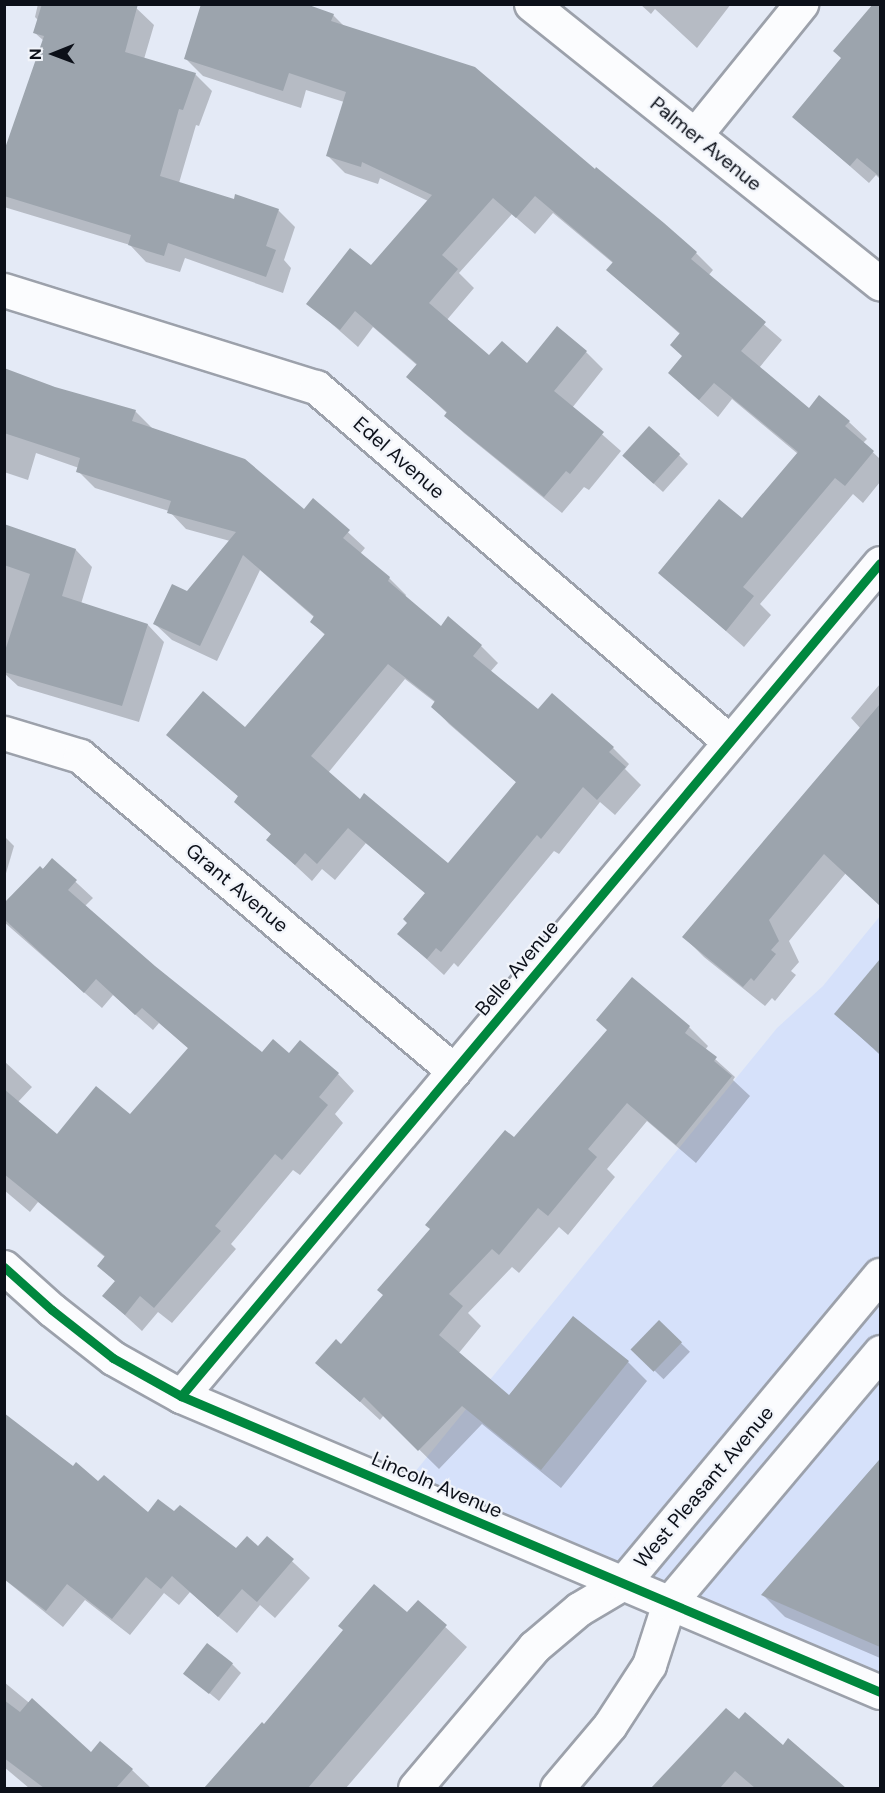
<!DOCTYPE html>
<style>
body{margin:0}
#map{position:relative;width:885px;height:1793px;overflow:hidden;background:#e4eaf6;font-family:"DM Sans",sans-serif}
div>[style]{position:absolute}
.built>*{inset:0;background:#d6e1fa}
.shadow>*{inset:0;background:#0003;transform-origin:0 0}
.building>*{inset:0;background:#9ca4ad;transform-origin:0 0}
.roads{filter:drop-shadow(2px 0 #9ca1ab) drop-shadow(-2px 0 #9ca1ab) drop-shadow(0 2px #9ca1ab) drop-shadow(0 -2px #9ca1ab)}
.minor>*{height:33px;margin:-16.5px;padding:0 16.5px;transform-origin:16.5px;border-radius:16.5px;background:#fbfcfe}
.cycleway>*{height:9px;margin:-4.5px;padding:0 4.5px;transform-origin:4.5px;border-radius:4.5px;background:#00873e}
span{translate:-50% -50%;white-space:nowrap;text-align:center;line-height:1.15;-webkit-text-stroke:4.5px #f1f4fa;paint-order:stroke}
.street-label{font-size:20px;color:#0c1019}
.frame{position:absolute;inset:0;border:6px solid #0c1019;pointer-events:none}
.north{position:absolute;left:24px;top:24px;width:60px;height:60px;-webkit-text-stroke:4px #f1f4fa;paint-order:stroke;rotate:269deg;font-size:16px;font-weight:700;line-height:24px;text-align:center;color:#0c1019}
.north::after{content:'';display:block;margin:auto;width:21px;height:27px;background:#0c1019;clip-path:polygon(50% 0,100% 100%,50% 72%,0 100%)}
</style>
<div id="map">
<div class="built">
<div style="clip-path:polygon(880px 916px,880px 1692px,401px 1489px,777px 1028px,823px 986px)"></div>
</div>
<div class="shadow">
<div style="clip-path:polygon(38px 4px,132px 4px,154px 25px,144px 59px,195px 74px,212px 91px,199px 126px,196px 125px,179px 183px,235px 201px,278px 210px,295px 227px,284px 260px,291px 268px,283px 293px,185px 258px,180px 272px,146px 262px,130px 245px,4px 207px,4px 145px,8px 146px,44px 41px,35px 33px,39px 21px,35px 17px)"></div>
<div style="clip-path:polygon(640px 4px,731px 4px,697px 48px,655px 9px,651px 14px)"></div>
<div style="clip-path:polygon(874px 5px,880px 11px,880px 179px,876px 175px,869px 183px,794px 117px,842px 58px)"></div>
<div style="clip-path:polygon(333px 15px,345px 27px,595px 171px,696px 253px,713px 270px,708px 276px,782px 340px,759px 368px,809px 410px,849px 422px,867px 439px,863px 443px,880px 459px,880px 482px,863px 503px,853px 494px,760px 604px,771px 615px,744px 647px,660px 573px,742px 520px,798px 454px,732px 399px,718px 417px,687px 390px,670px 373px,683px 357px,681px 335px,608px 270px,613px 263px,553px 213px,535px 234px,512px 214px,459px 273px,474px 288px,446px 321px,489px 357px,527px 365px,586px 352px,603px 369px,572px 408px,621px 451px,589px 490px,584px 487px,562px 513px,464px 433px,446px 416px,448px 414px,408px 377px,418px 366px,373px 327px,358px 347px,308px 303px,371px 267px,428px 201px,380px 178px,378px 184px,345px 173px,328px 156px,344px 102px,306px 90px,301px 108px,203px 76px,185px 58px)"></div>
<div style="clip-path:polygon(evenodd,4px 385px,55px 388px,135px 411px,152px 428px,304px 511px,313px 500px,365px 548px,360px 554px,389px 578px,406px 595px,405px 597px,441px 628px,448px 618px,481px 646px,498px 663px,490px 672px,538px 711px,613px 748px,629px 764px,625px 769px,641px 785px,615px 815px,600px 802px,559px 854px,554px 851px,458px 967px,454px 963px,444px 975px,399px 934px,409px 923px,426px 894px,366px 843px,335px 880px,322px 869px,312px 881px,268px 840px,272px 835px,236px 802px,239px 797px,168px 735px,245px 729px,326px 636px,312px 622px,315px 618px,260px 570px,217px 661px,172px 640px,155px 624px,187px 593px,230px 541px,186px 529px,169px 511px,95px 488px,78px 471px,79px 468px,36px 453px,28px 480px,4px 472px,4px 385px,405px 679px,436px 703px,433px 707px,449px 724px,517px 783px,448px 865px,360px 801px,328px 773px,405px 679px)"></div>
<div style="clip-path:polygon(679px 455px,688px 464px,663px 492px,633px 465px)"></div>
<div style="clip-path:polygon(4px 526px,76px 550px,92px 567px,81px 604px,148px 625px,164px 642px,139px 722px,18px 686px,4px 673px)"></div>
<div style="clip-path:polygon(880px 684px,880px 905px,846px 873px,789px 941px,799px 962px,791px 971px,796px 975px,775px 1001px,772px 998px,765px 1006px,704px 957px,684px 937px,861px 729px,851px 718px)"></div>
<div style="clip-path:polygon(4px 836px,14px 846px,4px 880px)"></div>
<div style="clip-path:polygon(52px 860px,93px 898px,85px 906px,154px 967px,263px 1054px,289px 1055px,338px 1074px,354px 1091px,335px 1114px,343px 1123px,300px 1175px,293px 1170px,231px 1244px,236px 1249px,172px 1323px,158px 1312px,142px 1331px,104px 1296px,116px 1282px,99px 1266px,106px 1258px,38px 1202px,30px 1212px,4px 1190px,4px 1061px,32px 1087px,18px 1102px,57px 1136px,130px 1116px,189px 1049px,159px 1023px,153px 1030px,113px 995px,102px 1008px,4px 922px,4px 906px)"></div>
<div style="clip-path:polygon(880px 961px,880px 1055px,836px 1014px)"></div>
<div style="clip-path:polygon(689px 1027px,708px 1046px,705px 1050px,735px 1077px,733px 1080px,750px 1096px,696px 1163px,647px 1121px,607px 1169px,615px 1177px,568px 1235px,559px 1227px,519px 1273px,512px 1267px,468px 1313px,481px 1326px,458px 1354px,509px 1397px,628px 1362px,647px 1381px,561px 1488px,482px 1424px,439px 1469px,384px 1415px,380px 1420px,318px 1363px,341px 1346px,514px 1139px)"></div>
<div style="left:659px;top:1322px;width:43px;height:38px;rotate:44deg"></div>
<div style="clip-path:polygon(880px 1459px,880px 1658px,785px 1617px,763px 1595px)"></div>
<div style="clip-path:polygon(73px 1468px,148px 1514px,174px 1513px,236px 1550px,258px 1548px,267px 1538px,310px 1578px,275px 1618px,260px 1605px,237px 1633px,190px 1592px,179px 1605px,164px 1593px,130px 1635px,85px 1600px,63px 1627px,4px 1579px)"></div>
<div style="clip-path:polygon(418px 1602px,467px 1647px,346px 1788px,223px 1788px,214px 1779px,265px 1727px,344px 1631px,407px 1614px)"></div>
<div style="clip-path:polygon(232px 1664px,241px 1673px,219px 1701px,186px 1674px)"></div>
<div style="clip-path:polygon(4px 1682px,91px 1754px,132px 1770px,151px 1788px,29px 1788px,4px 1767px)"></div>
<div style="clip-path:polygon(726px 1710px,739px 1721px,783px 1747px,789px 1740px,844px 1788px,654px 1788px)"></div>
</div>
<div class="building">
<div style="clip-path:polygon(42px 4px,138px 4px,125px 52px,196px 73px,183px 110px,179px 109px,160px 176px,234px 199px,235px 194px,279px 209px,266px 246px,276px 250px,266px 277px,168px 243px,164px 256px,128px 245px,131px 235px,4px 196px,4px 151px,44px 36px,33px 33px)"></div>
<div style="clip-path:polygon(201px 4px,306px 4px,334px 14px,331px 21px,475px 67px,595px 169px,596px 167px,664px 223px,697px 252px,691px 259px,766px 322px,741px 351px,809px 408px,819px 395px,850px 421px,845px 426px,874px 451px,845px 486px,835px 478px,743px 587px,754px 596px,726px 631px,658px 573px,719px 499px,742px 518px,798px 452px,714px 383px,699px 400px,668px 373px,682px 356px,670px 345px,680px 333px,606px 270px,613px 262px,535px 196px,516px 218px,493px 198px,442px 255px,458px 269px,429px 303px,489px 355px,502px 341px,527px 363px,557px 326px,587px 351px,554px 391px,604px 432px,570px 474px,566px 471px,544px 497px,444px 416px,447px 412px,406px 377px,417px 364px,355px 311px,340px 330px,306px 304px,350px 248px,371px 265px,432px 195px,362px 162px,361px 167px,326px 156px,346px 92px,289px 73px,283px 91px,184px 59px)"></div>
<div style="clip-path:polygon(873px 4px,880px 4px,880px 177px,857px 158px,850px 166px,792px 117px,841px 58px,833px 51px)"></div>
<div style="clip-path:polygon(evenodd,4px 368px,55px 387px,136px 410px,132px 421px,245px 459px,304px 509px,313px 498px,350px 530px,343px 538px,390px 577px,388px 581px,441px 626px,448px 616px,482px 645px,473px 656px,538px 709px,552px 693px,614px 747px,609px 752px,626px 767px,597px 800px,583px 787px,541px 839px,537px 835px,441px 952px,436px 948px,427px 959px,397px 934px,407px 923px,403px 919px,425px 893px,348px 828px,317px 864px,305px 853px,295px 865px,266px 840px,271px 834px,234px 802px,238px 796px,166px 735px,203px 691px,245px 727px,325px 634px,310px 622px,314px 616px,243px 555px,200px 646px,153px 624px,172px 584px,187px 591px,236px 532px,167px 513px,171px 501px,76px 472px,80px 458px,4px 433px,4px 368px,388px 664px,435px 701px,431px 707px,516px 782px,448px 863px,364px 793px,360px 799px,311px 756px,388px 664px)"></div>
<div style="left:649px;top:426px;width:42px;height:40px;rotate:42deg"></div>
<div style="clip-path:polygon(4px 524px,76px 549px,62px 596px,148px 624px,122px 706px,4px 672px,4px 654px,30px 574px,4px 565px)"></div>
<div style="clip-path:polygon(880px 704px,880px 906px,824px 854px,769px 920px,779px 941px,771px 950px,776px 954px,754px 981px,751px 978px,743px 987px,682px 937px)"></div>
<div style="clip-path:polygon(52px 858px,77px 880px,68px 890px,155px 966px,262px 1052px,273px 1039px,289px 1053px,300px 1040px,339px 1073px,319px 1097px,328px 1105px,282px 1160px,275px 1154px,215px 1226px,221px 1231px,154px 1308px,140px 1296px,125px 1315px,102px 1296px,115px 1281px,97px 1266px,105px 1256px,4px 1174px,4px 1089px,57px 1134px,96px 1086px,130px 1114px,188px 1048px,142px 1008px,135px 1015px,96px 979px,84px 993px,4px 919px,4px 903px,40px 866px,43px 869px)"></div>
<div style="clip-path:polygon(880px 959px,880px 1054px,834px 1014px)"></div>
<div style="clip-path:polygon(632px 977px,690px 1026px,685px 1033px,717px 1057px,714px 1061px,732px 1076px,676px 1145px,627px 1103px,588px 1149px,597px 1157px,548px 1216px,538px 1208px,499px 1255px,492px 1249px,449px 1294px,463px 1306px,439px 1335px,509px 1395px,573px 1316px,629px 1361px,541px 1470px,462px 1406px,418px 1451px,364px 1397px,360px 1402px,315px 1363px,336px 1339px,341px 1344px,383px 1295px,377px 1290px,430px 1229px,425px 1225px,505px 1130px,514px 1137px,607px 1030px,596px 1020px)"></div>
<div style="left:659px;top:1320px;width:32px;height:41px;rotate:44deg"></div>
<div style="clip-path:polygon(4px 1413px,73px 1466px,76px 1462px,98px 1481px,104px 1475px,148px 1512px,158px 1499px,174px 1511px,180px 1505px,236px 1548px,247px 1536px,258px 1546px,267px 1536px,294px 1559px,257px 1602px,242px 1589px,218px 1617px,172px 1576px,161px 1589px,146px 1577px,112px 1619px,67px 1584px,46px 1611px,4px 1579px)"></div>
<div style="clip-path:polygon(880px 1459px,880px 1647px,761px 1595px)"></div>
<div style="clip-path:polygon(374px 1584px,407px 1612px,418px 1600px,447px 1625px,308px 1788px,204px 1788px,262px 1722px,264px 1724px,343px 1630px,338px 1626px)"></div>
<div style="left:207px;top:1643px;width:33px;height:39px;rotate:38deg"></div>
<div style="clip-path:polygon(32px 1698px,91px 1752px,100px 1741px,133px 1769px,116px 1788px,44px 1788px,4px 1758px,4px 1700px,20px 1712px)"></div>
<div style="clip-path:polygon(726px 1708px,739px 1719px,745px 1712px,783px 1745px,788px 1738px,846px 1788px,755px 1788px,735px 1771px,720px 1788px,651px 1788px)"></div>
</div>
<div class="roads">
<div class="minor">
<div style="left:531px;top:4px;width:447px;rotate:38.7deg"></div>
<div style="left:695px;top:135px;width:169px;rotate:-51deg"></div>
<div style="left:4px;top:290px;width:327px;rotate:17.3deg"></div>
<div style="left:316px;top:387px;width:545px;rotate:40.61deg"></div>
<div style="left:4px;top:733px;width:79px;rotate:16.8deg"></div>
<div style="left:80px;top:756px;width:489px;rotate:40.1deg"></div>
<div style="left:4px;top:1267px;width:64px;rotate:41.9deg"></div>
<div style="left:52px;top:1310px;width:78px;rotate:38.2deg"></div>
<div style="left:113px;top:1358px;width:78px;rotate:29.2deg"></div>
<div style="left:181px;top:1396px;width:759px;rotate:22.95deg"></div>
<div style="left:181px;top:1396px;width:1087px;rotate:-50deg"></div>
<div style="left:415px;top:1788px;width:185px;rotate:-49.8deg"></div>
<div style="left:534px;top:1647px;width:59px;rotate:-40.2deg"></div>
<div style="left:579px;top:1609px;width:51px;rotate:-30.6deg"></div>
<div style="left:623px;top:1583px;width:401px;rotate:-50.2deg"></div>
<div style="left:557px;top:1788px;width:82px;rotate:-49.9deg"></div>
<div style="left:610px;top:1725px;width:72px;rotate:-57deg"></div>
<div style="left:649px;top:1665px;width:65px;rotate:-72.1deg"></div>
<div style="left:669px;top:1603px;width:328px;rotate:-49.9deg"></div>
</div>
</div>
<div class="cycleway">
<div style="left:4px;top:1267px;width:64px;rotate:41.9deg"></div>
<div style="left:52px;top:1310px;width:78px;rotate:38.2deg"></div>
<div style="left:113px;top:1358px;width:78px;rotate:29.2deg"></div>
<div style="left:181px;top:1396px;width:759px;rotate:22.95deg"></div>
<div style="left:181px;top:1396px;width:1087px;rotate:-50deg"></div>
</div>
<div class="street-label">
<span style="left:706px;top:144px;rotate:39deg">Palmer Avenue</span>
<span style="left:399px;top:458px;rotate:41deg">Edel Avenue</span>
<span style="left:237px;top:888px;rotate:40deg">Grant Avenue</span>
<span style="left:517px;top:968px;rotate:-50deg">Belle Avenue</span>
<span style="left:437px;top:1485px;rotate:23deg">Lincoln Avenue</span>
<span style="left:704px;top:1487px;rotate:-50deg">West Pleasant Avenue</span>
</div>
<div class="frame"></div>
<div class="north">N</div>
</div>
